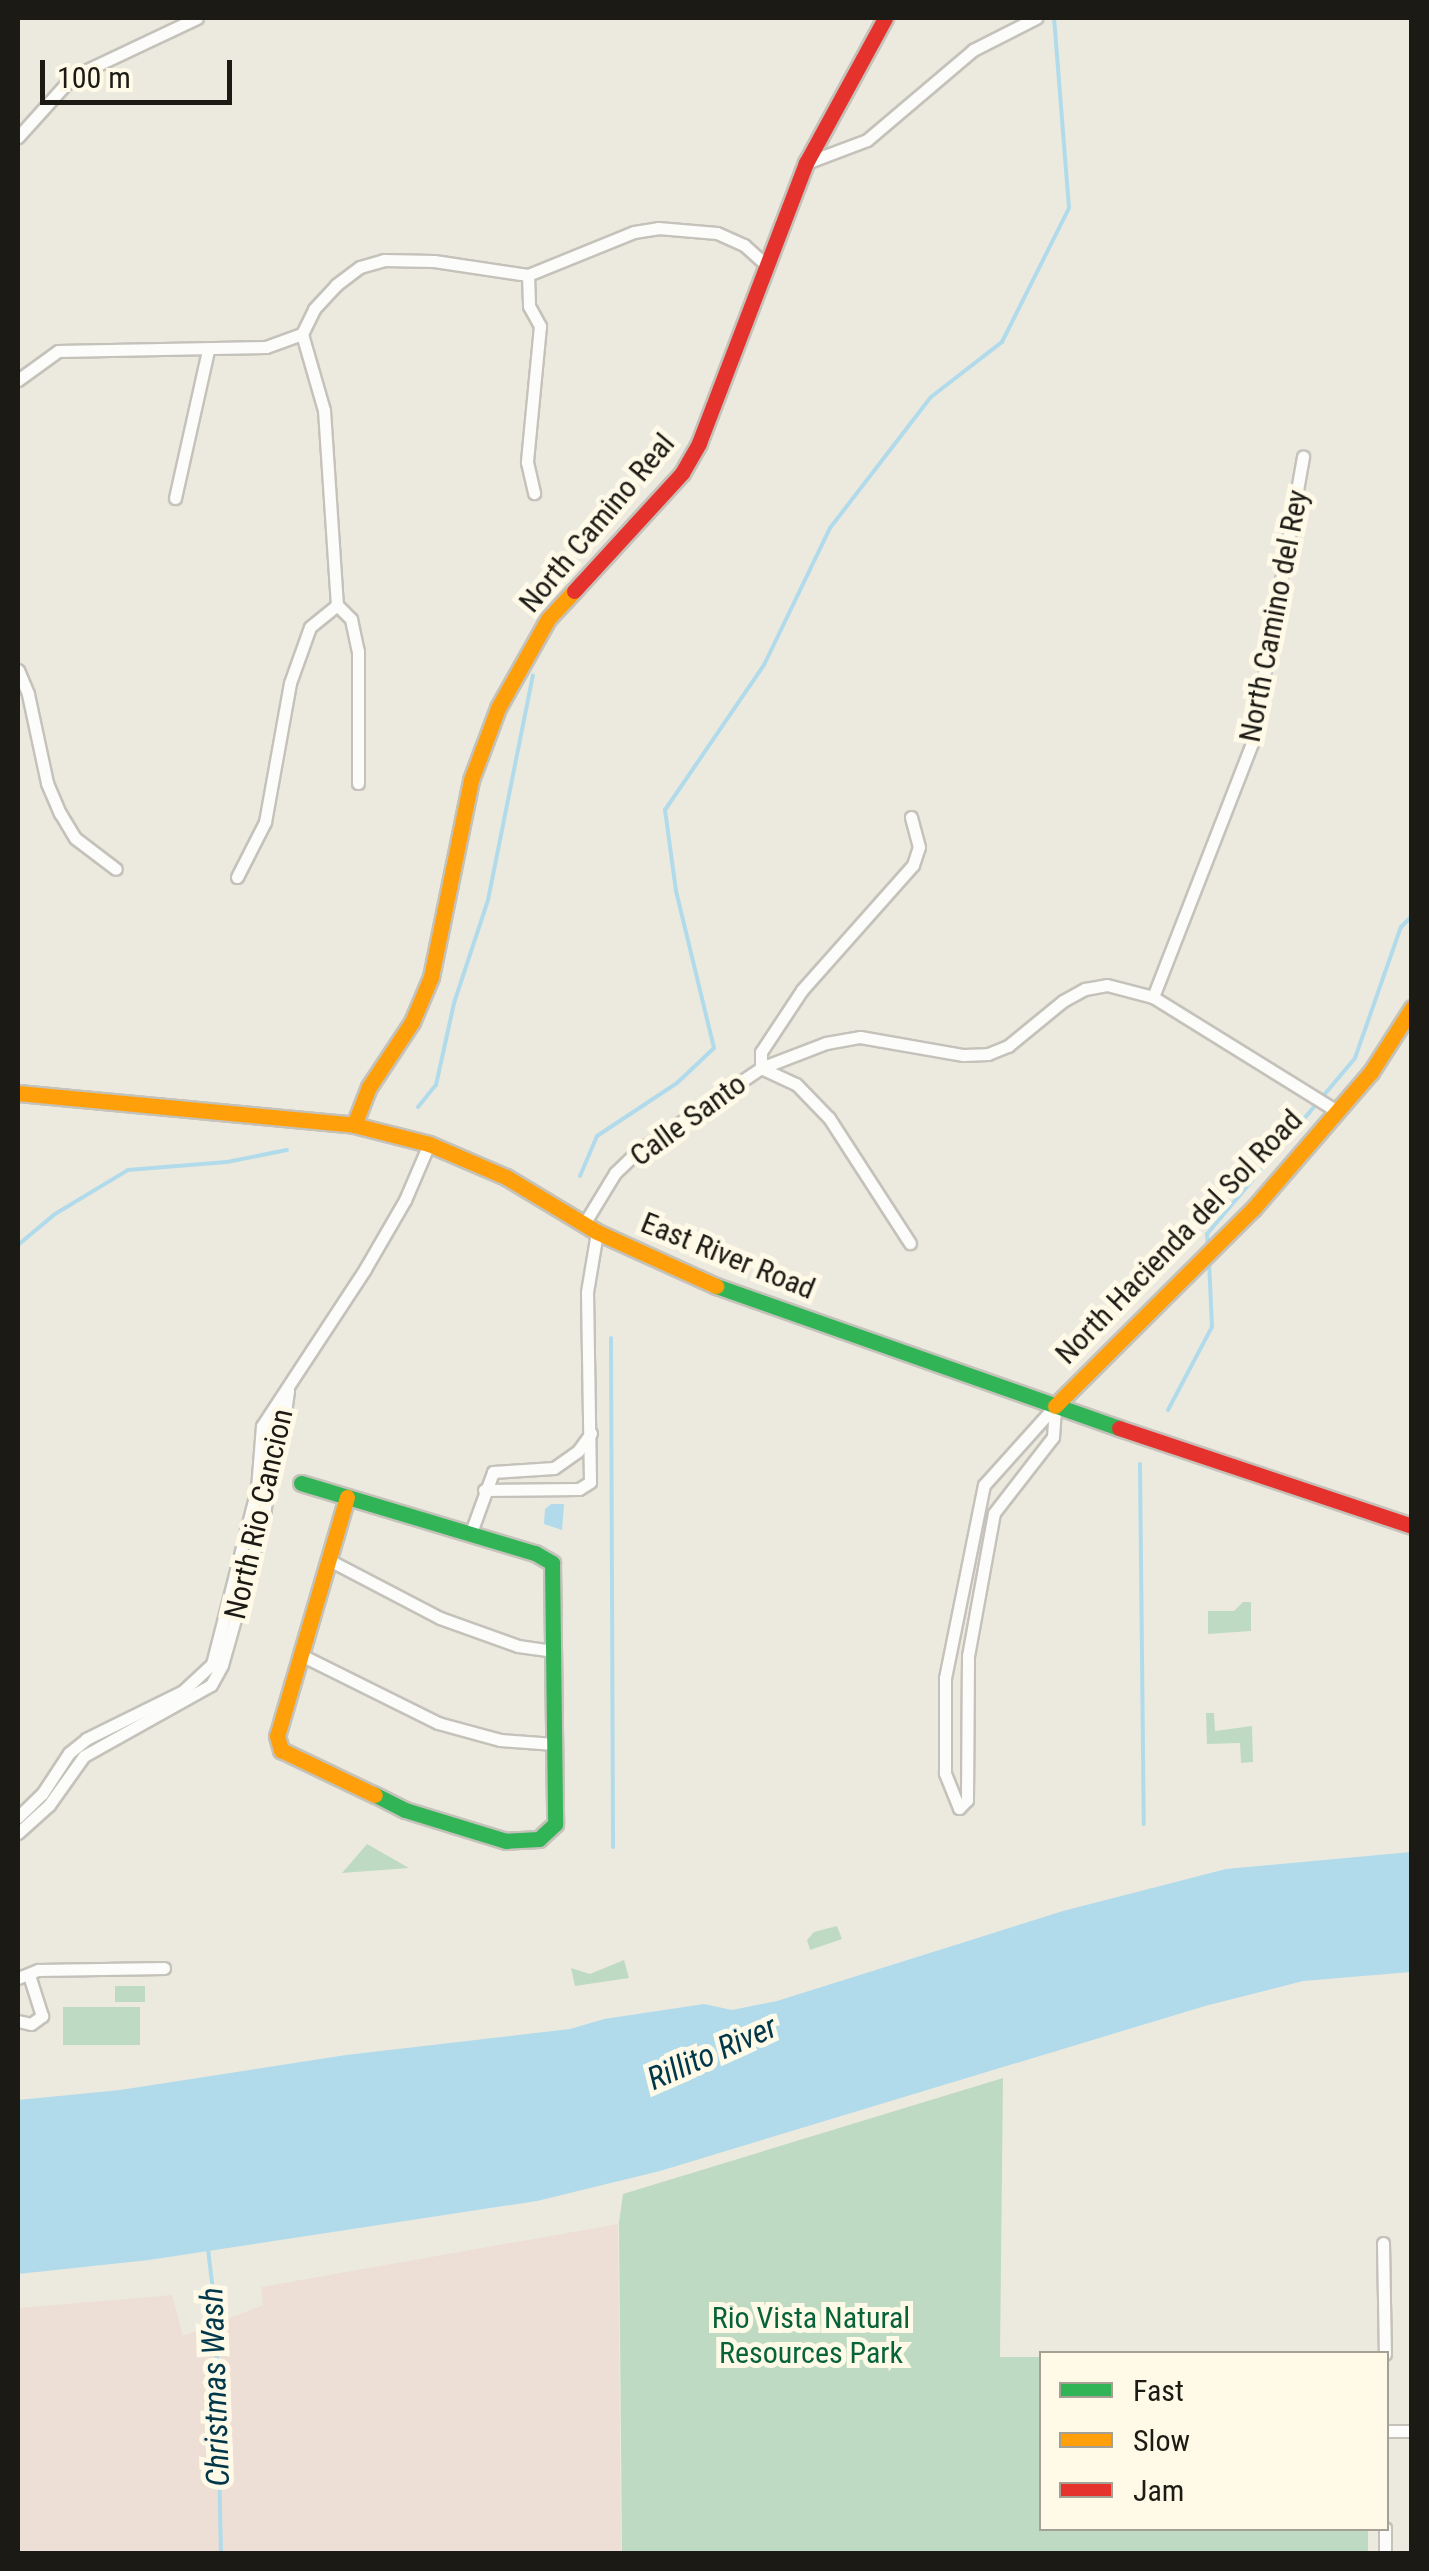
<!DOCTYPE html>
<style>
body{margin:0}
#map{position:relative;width:1429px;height:2571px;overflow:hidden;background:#eceadf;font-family:"Roboto Condensed",sans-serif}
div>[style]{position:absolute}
.education>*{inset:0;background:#eddfd5}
.green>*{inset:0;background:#bfdac3;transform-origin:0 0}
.water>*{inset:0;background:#b1dbeb}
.stream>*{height:4px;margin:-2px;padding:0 2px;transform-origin:2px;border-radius:2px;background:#b1dbeb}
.roads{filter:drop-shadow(2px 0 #c4c2ba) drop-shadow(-2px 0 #c4c2ba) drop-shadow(0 2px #c4c2ba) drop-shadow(0 -2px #c4c2ba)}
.street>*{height:11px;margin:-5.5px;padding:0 5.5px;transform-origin:5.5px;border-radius:5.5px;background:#fcfcfa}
.fast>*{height:15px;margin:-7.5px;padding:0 7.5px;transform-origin:7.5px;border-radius:7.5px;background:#30b455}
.slow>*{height:15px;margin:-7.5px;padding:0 7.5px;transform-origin:7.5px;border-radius:7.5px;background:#ff9f0a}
.jam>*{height:15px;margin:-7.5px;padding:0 7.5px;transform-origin:7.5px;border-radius:7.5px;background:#e5322d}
span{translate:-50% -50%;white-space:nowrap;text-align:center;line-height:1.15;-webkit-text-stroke:10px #fefae7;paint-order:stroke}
.street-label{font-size:30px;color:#1c1a14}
.park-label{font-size:30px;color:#08633a}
.water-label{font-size:32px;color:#00374a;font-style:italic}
.frame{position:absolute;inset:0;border:20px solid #1c1a14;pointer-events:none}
.legend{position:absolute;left:1039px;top:2351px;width:350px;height:180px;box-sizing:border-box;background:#fefae7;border:2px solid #a4a093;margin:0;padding:12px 18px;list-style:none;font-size:30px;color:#1c1a14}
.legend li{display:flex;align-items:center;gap:20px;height:50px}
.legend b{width:50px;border:2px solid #a4a093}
.scale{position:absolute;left:40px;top:60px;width:192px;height:45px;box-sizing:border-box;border:5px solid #1c1a14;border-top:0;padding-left:12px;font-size:30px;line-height:35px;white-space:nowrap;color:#1c1a14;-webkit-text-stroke:8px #fefae7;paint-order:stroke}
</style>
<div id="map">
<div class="education">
<div style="clip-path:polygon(618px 2224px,621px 2553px,18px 2553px,18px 2308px,172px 2295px,183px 2336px,263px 2305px,261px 2287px)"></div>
</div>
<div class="green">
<div style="clip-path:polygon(1243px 1602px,1251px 1602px,1251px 1631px,1208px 1634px,1208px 1611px,1234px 1611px)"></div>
<div style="clip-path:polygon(1206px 1713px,1214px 1713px,1215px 1731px,1252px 1726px,1253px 1762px,1241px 1763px,1240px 1743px,1207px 1744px)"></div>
<div style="clip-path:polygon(367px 1844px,409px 1868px,342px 1873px)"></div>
<div style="clip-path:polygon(837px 1926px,842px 1939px,810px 1950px,807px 1940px,814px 1932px)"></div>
<div style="clip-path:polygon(624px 1960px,629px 1978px,575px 1986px,571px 1968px,590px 1974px)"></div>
<div style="left:115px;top:1986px;width:30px;height:16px"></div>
<div style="left:63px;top:2007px;width:77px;height:38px"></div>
<div style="clip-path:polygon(1003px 2078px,1000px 2357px,1041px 2357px,1042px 2528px,1368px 2529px,1368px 2553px,622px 2553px,619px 2223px,623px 2194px)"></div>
</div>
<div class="water">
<div style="clip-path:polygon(551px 1504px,564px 1504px,562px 1530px,544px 1524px,545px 1509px)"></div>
<div style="clip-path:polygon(1411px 1852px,1411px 1972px,1303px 1981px,1205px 2006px,660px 2171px,537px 2201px,149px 2260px,18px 2274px,18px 2100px,120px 2090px,346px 2055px,570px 2029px,604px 2019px,704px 2004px,732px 2010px,777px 2001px,1063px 1911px,1226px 1869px)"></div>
</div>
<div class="stream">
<div style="left:418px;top:1107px;width:28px;rotate:-51deg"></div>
<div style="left:436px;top:1085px;width:84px;rotate:-77.6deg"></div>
<div style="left:454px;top:1003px;width:108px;rotate:-71.7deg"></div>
<div style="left:488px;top:900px;width:229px;rotate:-78.7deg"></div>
<div style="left:580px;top:1176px;width:43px;rotate:-67deg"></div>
<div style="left:597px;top:1136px;width:96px;rotate:-33.5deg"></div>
<div style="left:677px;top:1083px;width:51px;rotate:-43.4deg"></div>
<div style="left:714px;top:1048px;width:162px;rotate:-103.6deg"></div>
<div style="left:676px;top:891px;width:82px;rotate:-97.7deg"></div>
<div style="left:665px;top:810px;width:176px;rotate:-55.7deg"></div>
<div style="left:764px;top:665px;width:152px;rotate:-64.3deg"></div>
<div style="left:830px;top:528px;width:165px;rotate:-52.4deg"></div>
<div style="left:931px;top:397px;width:90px;rotate:-37.8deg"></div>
<div style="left:1002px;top:342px;width:150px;rotate:-63.4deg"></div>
<div style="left:1069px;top:208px;width:191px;rotate:-94.5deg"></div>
<div style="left:18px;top:1245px;width:48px;rotate:-40deg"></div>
<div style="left:55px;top:1214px;width:85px;rotate:-31.1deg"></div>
<div style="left:128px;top:1170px;width:99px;rotate:-4.6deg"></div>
<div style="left:227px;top:1162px;width:61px;rotate:-11.3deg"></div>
<div style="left:1208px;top:1246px;width:12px;rotate:-95deg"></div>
<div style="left:1207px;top:1234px;width:230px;rotate:-49.9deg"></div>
<div style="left:1355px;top:1058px;width:139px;rotate:-70.7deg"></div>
<div style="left:1401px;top:927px;width:16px;rotate:-45deg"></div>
<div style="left:611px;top:1338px;width:509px;rotate:89.77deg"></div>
<div style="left:1168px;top:1410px;width:94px;rotate:-62.1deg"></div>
<div style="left:1212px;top:1327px;width:67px;rotate:-92.6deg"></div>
<div style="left:1140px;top:1464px;width:360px;rotate:89.4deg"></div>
<div style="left:208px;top:2249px;width:67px;rotate:83.2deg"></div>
<div style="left:216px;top:2316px;width:238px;rotate:88.8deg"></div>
</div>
<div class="roads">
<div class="street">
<div style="left:18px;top:137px;width:81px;rotate:-48deg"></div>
<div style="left:72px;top:77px;width:138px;rotate:-25.3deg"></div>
<div style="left:806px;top:163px;width:65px;rotate:-20.7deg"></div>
<div style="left:867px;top:140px;width:139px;rotate:-40.3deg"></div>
<div style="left:973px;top:50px;width:71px;rotate:-26.9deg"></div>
<div style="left:528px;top:275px;width:31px;rotate:88deg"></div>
<div style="left:529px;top:306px;width:23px;rotate:61deg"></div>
<div style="left:540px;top:326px;width:137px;rotate:95.5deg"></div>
<div style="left:527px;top:462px;width:32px;rotate:77deg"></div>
<div style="left:302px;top:334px;width:79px;rotate:73.9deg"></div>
<div style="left:324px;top:410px;width:195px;rotate:86.2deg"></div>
<div style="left:18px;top:380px;width:49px;rotate:-35.9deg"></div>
<div style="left:58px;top:351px;width:208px;rotate:-1.1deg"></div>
<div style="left:266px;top:347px;width:38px;rotate:-20deg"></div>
<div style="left:302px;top:334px;width:28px;rotate:-64deg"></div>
<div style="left:314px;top:309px;width:33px;rotate:-47deg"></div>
<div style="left:336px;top:285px;width:30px;rotate:-37deg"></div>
<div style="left:360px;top:267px;width:25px;rotate:-16deg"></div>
<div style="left:384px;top:260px;width:50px;rotate:1.1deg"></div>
<div style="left:434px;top:261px;width:95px;rotate:8.5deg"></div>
<div style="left:528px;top:275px;width:114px;rotate:-22.1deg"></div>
<div style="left:634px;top:232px;width:24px;rotate:-9deg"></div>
<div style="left:658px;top:228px;width:59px;rotate:4.8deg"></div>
<div style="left:717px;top:233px;width:30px;rotate:24deg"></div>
<div style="left:744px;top:245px;width:28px;rotate:42deg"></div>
<div style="left:175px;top:498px;width:152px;rotate:-77.4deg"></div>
<div style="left:337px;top:605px;width:20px;rotate:45deg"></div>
<div style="left:351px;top:619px;width:33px;rotate:78deg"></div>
<div style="left:358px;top:651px;width:132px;rotate:90deg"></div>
<div style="left:18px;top:670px;width:26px;rotate:67deg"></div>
<div style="left:28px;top:694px;width:91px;rotate:77.9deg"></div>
<div style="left:47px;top:783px;width:33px;rotate:67deg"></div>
<div style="left:60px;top:813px;width:29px;rotate:59deg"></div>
<div style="left:75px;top:838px;width:51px;rotate:37.1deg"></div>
<div style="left:237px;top:877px;width:62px;rotate:-63deg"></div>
<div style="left:265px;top:822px;width:141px;rotate:-79.8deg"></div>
<div style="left:290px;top:683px;width:59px;rotate:-70.3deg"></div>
<div style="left:310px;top:627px;width:35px;rotate:-39deg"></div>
<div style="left:1153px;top:997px;width:273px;rotate:-68.7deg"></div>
<div style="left:1252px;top:743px;width:291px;rotate:-79.9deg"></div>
<div style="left:761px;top:1068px;width:16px;rotate:-90deg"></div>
<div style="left:761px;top:1052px;width:74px;rotate:-56.5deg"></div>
<div style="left:802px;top:990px;width:167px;rotate:-48.4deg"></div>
<div style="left:913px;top:865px;width:19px;rotate:-72deg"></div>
<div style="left:919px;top:847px;width:31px;rotate:-105deg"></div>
<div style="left:761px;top:1068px;width:38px;rotate:25deg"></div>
<div style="left:796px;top:1084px;width:47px;rotate:45.9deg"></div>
<div style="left:829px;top:1118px;width:149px;rotate:57.1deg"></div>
<div style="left:584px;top:1224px;width:60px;rotate:-58.7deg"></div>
<div style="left:615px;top:1173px;width:32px;rotate:-44deg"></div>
<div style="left:638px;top:1151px;width:148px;rotate:-34deg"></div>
<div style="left:761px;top:1068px;width:70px;rotate:-21deg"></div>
<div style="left:826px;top:1043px;width:35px;rotate:-10deg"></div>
<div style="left:860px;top:1037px;width:105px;rotate:9.9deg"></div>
<div style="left:963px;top:1055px;width:25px;rotate:-2deg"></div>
<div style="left:988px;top:1054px;width:22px;rotate:-22deg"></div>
<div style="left:1008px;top:1046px;width:71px;rotate:-39.3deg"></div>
<div style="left:1063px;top:1001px;width:25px;rotate:-29deg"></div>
<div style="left:1085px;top:989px;width:22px;rotate:-10deg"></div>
<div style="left:1107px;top:985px;width:48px;rotate:14.6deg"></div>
<div style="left:1153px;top:997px;width:216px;rotate:31.8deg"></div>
<div style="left:484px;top:1490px;width:95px;rotate:-0.6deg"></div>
<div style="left:579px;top:1489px;width:13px;rotate:-32deg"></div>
<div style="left:590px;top:1482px;width:190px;rotate:-90.9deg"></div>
<div style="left:587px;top:1292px;width:61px;rotate:-80.5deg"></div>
<div style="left:470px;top:1535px;width:67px;rotate:-69.9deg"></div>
<div style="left:493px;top:1472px;width:61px;rotate:-3.8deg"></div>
<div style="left:554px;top:1468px;width:29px;rotate:-35deg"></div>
<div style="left:578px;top:1451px;width:22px;rotate:-54deg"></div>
<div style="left:329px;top:1560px;width:125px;rotate:27.6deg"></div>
<div style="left:440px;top:1618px;width:83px;rotate:19.7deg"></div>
<div style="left:518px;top:1646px;width:35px;rotate:8deg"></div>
<div style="left:301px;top:1655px;width:153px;rotate:26.4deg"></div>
<div style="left:438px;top:1723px;width:64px;rotate:15.3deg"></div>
<div style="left:500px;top:1740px;width:54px;rotate:4.2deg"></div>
<div style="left:959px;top:1808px;width:38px;rotate:-112deg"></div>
<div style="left:945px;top:1773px;width:95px;rotate:-90deg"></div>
<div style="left:945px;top:1678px;width:197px;rotate:-78.6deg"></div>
<div style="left:984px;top:1485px;width:106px;rotate:-48.1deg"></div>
<div style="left:959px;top:1808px;width:11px;rotate:-45deg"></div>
<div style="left:967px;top:1800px;width:144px;rotate:-89.6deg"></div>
<div style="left:968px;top:1656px;width:145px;rotate:-79.7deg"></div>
<div style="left:994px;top:1513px;width:96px;rotate:-52.2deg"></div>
<div style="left:1053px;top:1437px;width:31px;rotate:-86deg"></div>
<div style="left:18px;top:1817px;width:33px;rotate:-44deg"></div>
<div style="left:42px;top:1794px;width:49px;rotate:-56.6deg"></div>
<div style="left:69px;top:1753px;width:22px;rotate:-39deg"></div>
<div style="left:86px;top:1739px;width:108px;rotate:-26.3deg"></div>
<div style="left:183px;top:1691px;width:40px;rotate:-43deg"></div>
<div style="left:212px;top:1664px;width:181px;rotate:-75.6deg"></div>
<div style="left:257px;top:1489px;width:63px;rotate:-85.5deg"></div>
<div style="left:262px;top:1426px;width:188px;rotate:-56.7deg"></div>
<div style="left:365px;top:1269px;width:80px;rotate:-59.9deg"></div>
<div style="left:405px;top:1200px;width:61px;rotate:-66.8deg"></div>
<div style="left:18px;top:1833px;width:42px;rotate:-42.1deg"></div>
<div style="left:49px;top:1805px;width:60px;rotate:-54.5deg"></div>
<div style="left:84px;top:1756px;width:145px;rotate:-29.2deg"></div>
<div style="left:211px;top:1685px;width:23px;rotate:-61deg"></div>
<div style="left:222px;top:1665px;width:154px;rotate:-74.2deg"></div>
<div style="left:264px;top:1517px;width:90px;rotate:-83.6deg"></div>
<div style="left:274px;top:1428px;width:26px;rotate:-62deg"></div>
<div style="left:286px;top:1405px;width:15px;rotate:-82deg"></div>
<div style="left:18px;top:1978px;width:22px;rotate:-22deg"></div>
<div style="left:38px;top:1970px;width:126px;rotate:-0.9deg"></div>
<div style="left:18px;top:2021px;width:13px;rotate:13deg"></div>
<div style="left:31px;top:2024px;width:14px;rotate:-36deg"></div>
<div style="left:42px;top:2016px;width:43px;rotate:-107.6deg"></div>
<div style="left:1383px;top:2243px;width:111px;rotate:89deg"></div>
<div style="left:1386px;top:2431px;width:26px"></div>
<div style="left:1385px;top:2528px;width:26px;rotate:90deg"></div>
</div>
<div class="fast">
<div style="left:716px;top:1286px;width:427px;rotate:19.4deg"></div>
<div style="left:301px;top:1483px;width:244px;rotate:16.7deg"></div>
<div style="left:535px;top:1553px;width:20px;rotate:30deg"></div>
<div style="left:552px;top:1563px;width:261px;rotate:89.3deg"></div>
<div style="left:555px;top:1824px;width:22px;rotate:137deg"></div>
<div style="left:539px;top:1839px;width:33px;rotate:177deg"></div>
<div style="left:506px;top:1841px;width:106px;rotate:-162.9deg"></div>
<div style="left:405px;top:1810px;width:34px;rotate:-153deg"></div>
</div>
<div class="slow">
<div style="left:18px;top:1093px;width:338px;rotate:5.4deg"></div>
<div style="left:354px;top:1125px;width:77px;rotate:14.2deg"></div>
<div style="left:429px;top:1144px;width:84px;rotate:23.2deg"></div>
<div style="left:506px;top:1177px;width:106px;rotate:31.1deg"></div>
<div style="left:597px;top:1232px;width:131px;rotate:24.4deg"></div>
<div style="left:354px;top:1125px;width:41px;rotate:-68.5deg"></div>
<div style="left:369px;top:1087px;width:78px;rotate:-56.5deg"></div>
<div style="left:412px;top:1022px;width:49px;rotate:-67.1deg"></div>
<div style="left:431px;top:977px;width:201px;rotate:-78.5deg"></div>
<div style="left:471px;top:780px;width:77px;rotate:-69.4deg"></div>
<div style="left:498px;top:708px;width:102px;rotate:-60.7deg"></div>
<div style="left:548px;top:619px;width:38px;rotate:-47deg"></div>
<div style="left:1055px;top:1406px;width:279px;rotate:-44.9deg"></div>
<div style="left:1253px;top:1209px;width:181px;rotate:-49.3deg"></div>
<div style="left:1371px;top:1072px;width:76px;rotate:-57.4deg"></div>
<div style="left:347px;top:1497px;width:249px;rotate:106.3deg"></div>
<div style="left:277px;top:1736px;width:15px;rotate:74deg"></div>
<div style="left:281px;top:1750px;width:104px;rotate:25.6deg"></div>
</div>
<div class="jam">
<div style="left:574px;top:591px;width:160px;rotate:-47.5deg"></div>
<div style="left:682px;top:473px;width:34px;rotate:-60deg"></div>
<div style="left:699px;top:443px;width:300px;rotate:-69.1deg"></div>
<div style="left:806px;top:163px;width:165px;rotate:-61.4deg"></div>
<div style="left:1119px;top:1428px;width:309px;rotate:18.5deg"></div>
</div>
</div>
<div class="street-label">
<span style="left:597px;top:523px;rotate:-50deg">North Camino Real</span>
<span style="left:1274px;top:616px;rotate:-79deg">North Camino del Rey</span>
<span style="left:688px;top:1120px;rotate:-36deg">Calle Santo</span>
<span style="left:1179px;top:1237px;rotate:-46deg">North Hacienda del Sol Road</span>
<span style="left:728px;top:1256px;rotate:22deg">East River Road</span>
<span style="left:259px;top:1514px;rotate:-77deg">North Rio Cancion</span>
</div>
<div class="park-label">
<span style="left:811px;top:2335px">Rio Vista Natural<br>Resources Park</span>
</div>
<div class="water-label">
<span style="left:712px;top:2053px;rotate:-24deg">Rillito River</span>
<span style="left:215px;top:2387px;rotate:-92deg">Christmas Wash</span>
</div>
<div class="frame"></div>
<ul class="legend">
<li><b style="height:12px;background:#30b455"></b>Fast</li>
<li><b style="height:12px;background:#ff9f0a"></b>Slow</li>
<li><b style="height:12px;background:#e5322d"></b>Jam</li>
</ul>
<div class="scale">100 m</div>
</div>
